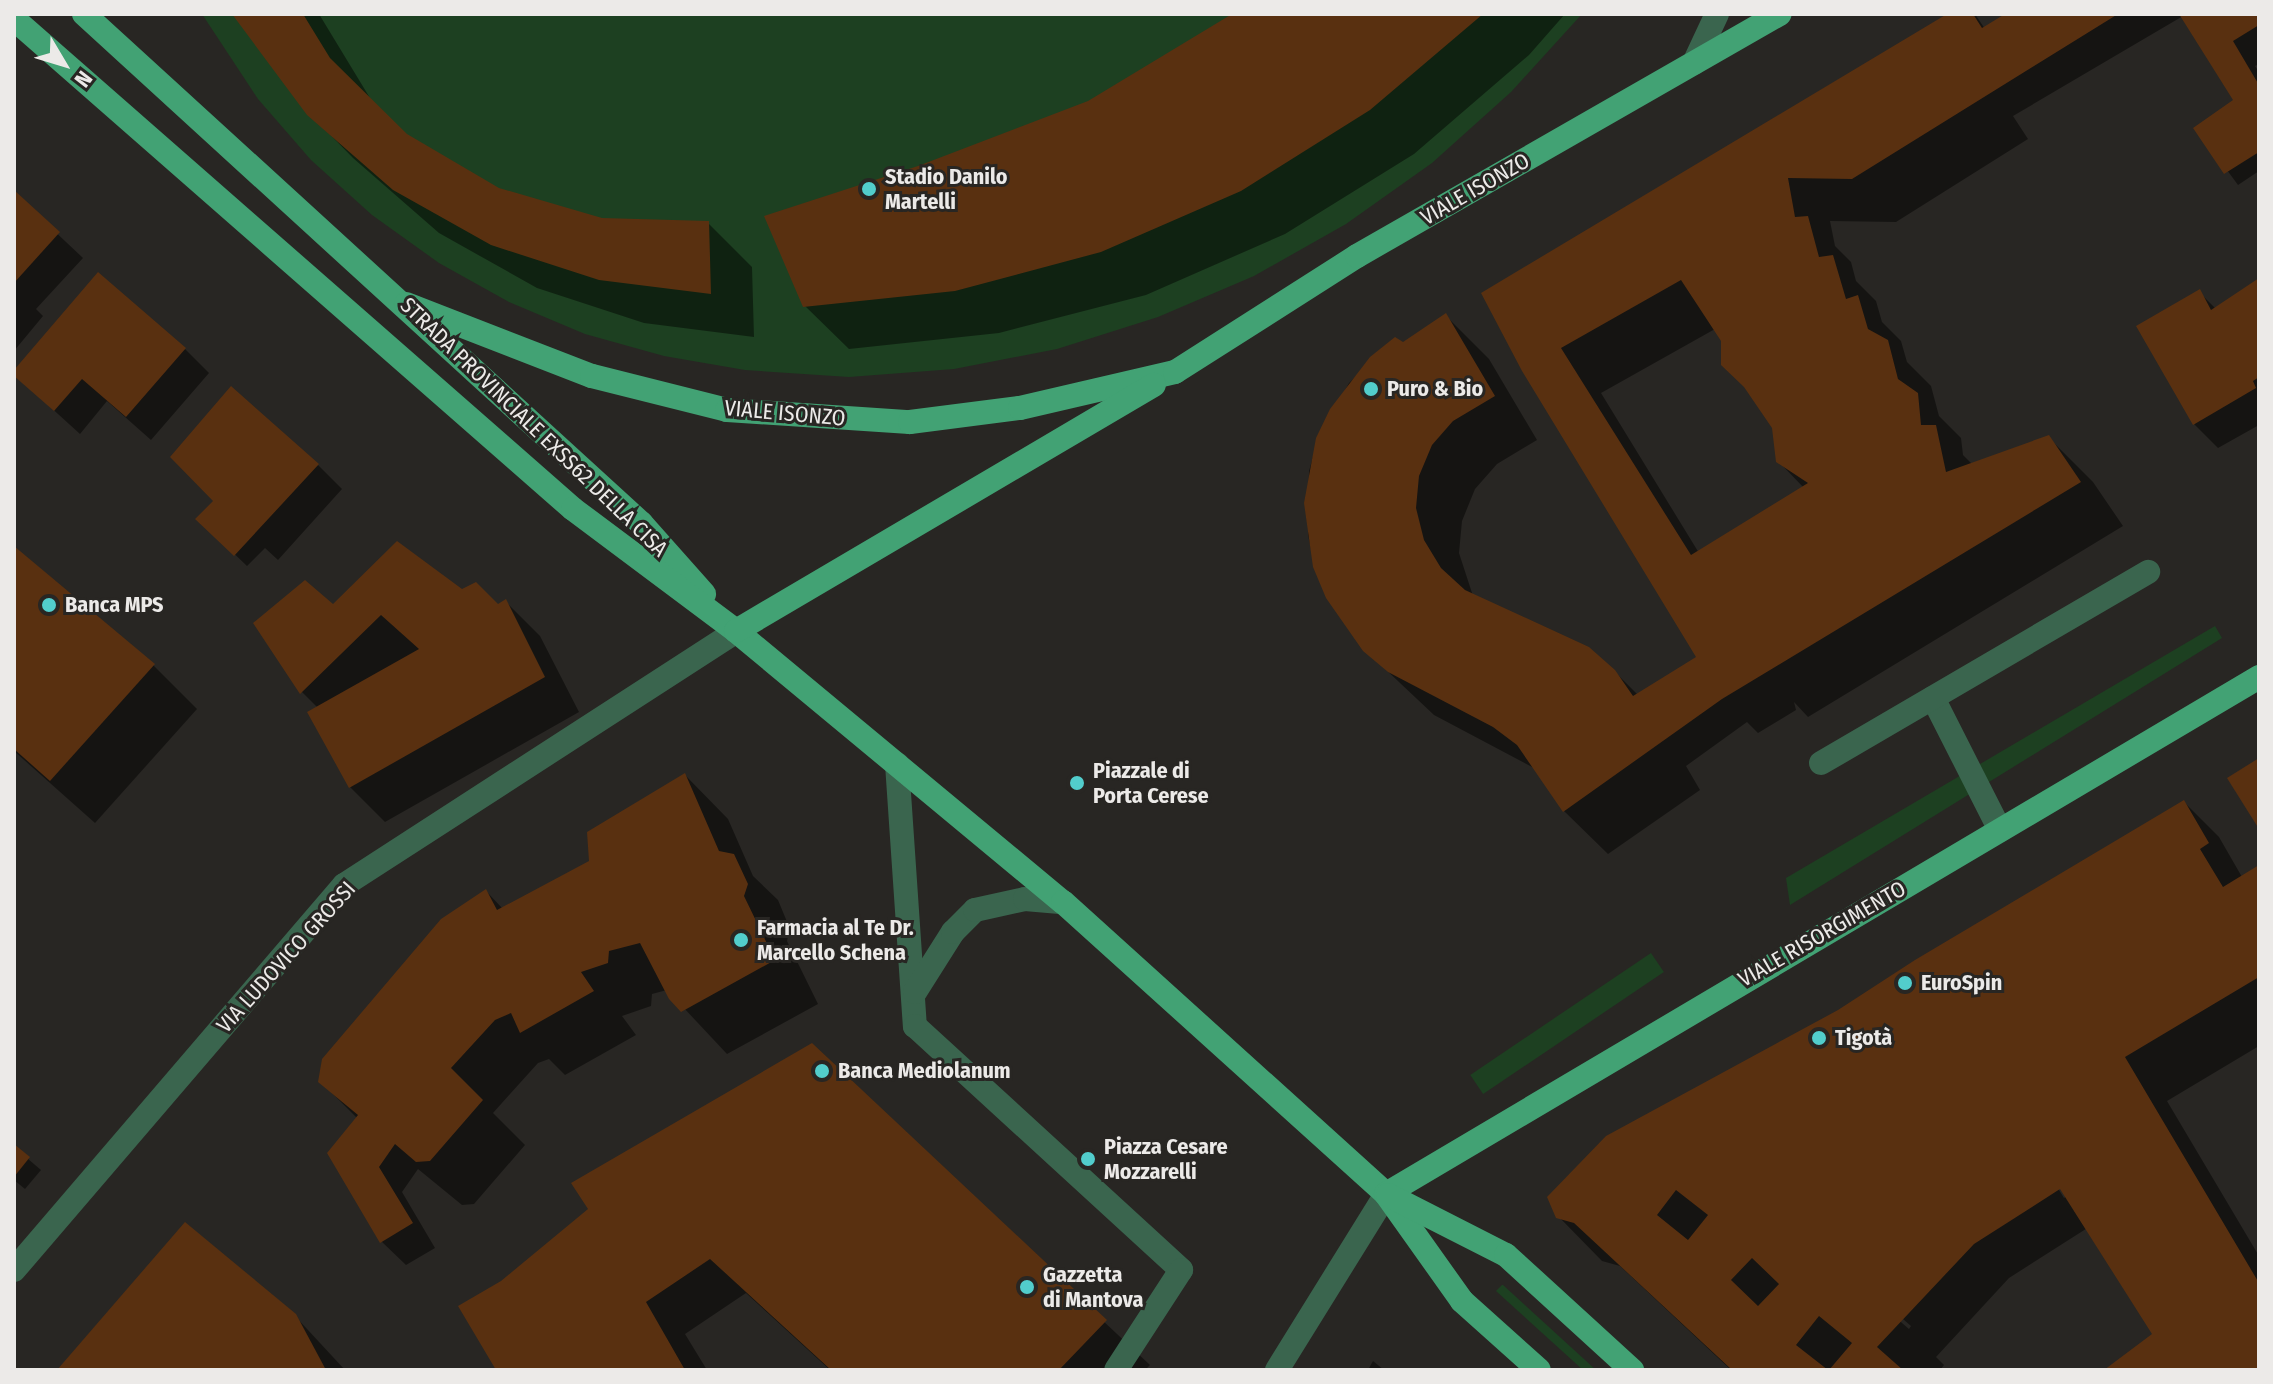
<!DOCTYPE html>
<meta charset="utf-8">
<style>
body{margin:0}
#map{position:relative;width:2273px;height:1384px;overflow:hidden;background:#282623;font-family:"Fira Sans Condensed",sans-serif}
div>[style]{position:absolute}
.green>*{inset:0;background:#1d4021;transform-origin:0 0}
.shadow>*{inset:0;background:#0007}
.building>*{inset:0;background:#593010}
.minor>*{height:24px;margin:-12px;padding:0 12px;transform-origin:12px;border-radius:12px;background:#3a654e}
.major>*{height:24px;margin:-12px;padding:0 12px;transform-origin:12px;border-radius:12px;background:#42a274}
.dots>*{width:22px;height:22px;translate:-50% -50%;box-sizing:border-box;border:4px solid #282623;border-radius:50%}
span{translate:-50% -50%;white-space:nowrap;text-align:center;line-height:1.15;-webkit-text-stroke:6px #282623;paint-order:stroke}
.poi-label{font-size:22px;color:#eceae8;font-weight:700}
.left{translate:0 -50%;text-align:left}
.street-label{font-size:22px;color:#eceae8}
.frame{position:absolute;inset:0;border:16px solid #eceae8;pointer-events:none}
.north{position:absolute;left:24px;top:24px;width:80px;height:80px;-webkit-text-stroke:6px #282623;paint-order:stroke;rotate:128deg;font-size:22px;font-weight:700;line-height:32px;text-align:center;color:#eceae8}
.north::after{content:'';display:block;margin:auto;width:28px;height:36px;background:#eceae8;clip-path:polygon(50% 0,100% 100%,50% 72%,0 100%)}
</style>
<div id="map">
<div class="green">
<div style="clip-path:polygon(202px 14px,1582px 14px,1511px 92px,1432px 163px,1346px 224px,1254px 276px,1158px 317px,1057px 349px,954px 369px,849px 377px,745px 370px,664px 356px,585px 334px,509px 302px,439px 263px,372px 215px,311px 160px,258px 99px)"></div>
<div style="clip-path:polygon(2215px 626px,2222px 638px,1790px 905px,1786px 878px)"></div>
<div style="left:1651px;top:953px;width:23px;height:218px;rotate:56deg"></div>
<div style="clip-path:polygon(1502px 1285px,1503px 1285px,1596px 1370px,1583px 1370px,1496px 1291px)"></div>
</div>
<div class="shadow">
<div style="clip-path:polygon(234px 14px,319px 14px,373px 103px,405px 135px,499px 190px,602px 220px,708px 223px,752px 267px,754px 337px,644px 323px,537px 288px,439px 233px,353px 158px,309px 113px)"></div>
<div style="clip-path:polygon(1236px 14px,1565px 14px,1529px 55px,1414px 154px,1285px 234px,1146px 295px,999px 333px,849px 349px,805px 306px,919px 167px,1089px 103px)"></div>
<div style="clip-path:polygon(evenodd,1950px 14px,1975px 14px,1985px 29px,2009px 14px,2259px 14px,2259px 64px,2255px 66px,2259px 72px,2259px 171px,2238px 185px,2196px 128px,2236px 101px,2183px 16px,2013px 116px,2028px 139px,1896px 222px,1830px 221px,1835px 246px,1851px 262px,1856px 281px,1876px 301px,1882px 322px,1901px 341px,1907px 362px,1931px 386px,1939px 416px,1961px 438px,1963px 455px,1973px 465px,2049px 438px,2093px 482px,2123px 526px,1808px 717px,1794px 702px,1796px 710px,1758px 733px,1747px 722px,1686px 766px,1700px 790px,1608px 854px,1564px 811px,1536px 769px,1434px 715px,1365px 650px,1315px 567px,1308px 535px,1309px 471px,1318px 439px,1349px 383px,1395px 339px,1403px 344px,1445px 315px,1489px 359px,1537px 440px,1497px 464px,1475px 489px,1462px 521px,1459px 553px,1473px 596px,1614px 671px,1638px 695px,1702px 665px,1523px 370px,1950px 14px,1715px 329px,1774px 427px,1778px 461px,1804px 488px,1699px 553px,1601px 393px,1715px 329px)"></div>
<div style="clip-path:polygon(14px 193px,83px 258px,36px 309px,43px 316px,14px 351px)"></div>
<div style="clip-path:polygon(2259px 280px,2259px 425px,2218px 448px,2194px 424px,2199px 292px,2216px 309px)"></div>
<div style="clip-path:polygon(185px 349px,209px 373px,151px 440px,107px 401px,80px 434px,14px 374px)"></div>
<div style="clip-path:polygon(318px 465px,342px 489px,278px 560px,265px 548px,247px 566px,198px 519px,213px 504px)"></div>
<div style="clip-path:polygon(14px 548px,153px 665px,197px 709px,95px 823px,14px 751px)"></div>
<div style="clip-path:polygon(462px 592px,498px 607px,506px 602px,540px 636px,579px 712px,385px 822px,350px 787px,318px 708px,302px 692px,255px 624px,333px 606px)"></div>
<div style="clip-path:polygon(685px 775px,728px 819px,753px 876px,778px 900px,790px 929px,787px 941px,818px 1004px,727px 1054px,667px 990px,652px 994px,651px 1006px,622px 1016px,636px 1035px,565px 1075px,549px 1059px,538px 1063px,493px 1113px,525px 1145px,474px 1204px,462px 1205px,418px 1169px,402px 1192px,435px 1248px,406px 1265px,381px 1241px,358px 1119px,320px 1081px,486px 891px,503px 909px,591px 863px)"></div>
<div style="clip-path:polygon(evenodd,2184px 802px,2219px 837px,2242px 877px,2259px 867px,2259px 1046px,2167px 1101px,2259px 1256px,2259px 1370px,2107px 1370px,2164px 1349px,2089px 1227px,2009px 1278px,1936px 1357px,1944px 1365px,1940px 1370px,1731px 1370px,1620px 1266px,1602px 1261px,1558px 1216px,1839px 1012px,2184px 802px,1989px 1078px,2067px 1196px,2064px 1198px,1989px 1078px,2184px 802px,1789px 1220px,1911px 1326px,1909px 1329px,1786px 1223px,1789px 1220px)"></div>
<div style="clip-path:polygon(867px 1099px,1150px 1365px,1145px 1370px,830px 1370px,746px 1293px,685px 1334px,707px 1370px,498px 1370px)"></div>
<div style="clip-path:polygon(14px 1147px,41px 1170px,25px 1189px,14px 1180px)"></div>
<div style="clip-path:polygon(295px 1316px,345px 1370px,59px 1370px)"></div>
<div style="clip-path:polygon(1373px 1361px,1384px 1370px,1368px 1370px)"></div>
</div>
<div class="building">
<div style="clip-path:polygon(232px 14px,303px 14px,330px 58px,407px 134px,499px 188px,602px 218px,709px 221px,711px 294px,599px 280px,491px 245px,393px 190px,307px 115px)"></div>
<div style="clip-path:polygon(1232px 14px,1483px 14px,1370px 110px,1241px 191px,1101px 252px,955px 291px,803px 307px,764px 216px,918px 166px,1088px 101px)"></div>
<div style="clip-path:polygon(evenodd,1947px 14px,1973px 14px,1982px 28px,2005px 14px,2118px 14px,1852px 179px,1788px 178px,1795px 217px,1808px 216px,1819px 257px,1833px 255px,1846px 299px,1858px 295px,1868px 329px,1888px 340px,1898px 379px,1918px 393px,1921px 425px,1936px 425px,1946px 472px,2049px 435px,2081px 482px,1722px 699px,1563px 812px,1517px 745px,1493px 727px,1388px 672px,1363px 651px,1326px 598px,1313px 567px,1304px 503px,1316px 438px,1330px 409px,1370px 357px,1395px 337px,1403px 342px,1446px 313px,1495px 396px,1453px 421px,1432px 445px,1419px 476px,1416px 508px,1424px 540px,1441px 568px,1465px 590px,1589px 647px,1615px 670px,1633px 696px,1696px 657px,1522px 371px,1481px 293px,1947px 14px,1681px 280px,1721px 341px,1721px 365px,1744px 387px,1772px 428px,1776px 462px,1808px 483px,1691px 555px,1561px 348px,1681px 280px)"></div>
<div style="clip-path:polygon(2179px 14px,2259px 14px,2259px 25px,2233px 41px,2259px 85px,2259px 152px,2224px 174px,2193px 128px,2233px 100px)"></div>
<div style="clip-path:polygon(14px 190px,60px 232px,14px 283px)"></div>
<div style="clip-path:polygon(98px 272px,186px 348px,126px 417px,82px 379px,54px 411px,14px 376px,14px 370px)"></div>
<div style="clip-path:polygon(2259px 278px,2259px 377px,2253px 381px,2256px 388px,2193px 425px,2136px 326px,2200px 289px,2211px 310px)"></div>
<div style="clip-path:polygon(231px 386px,319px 464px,234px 556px,195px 519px,213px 501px,170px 457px)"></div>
<div style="clip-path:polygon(397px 541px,462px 589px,476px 582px,498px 604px,506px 599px,545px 677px,349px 788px,307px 712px,419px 649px,381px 615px,300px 694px,253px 623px,305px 580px,333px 604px)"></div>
<div style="clip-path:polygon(14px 546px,155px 664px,50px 781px,14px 749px)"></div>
<div style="clip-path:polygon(2259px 758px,2259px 829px,2227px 778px)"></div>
<div style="clip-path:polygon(685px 773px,719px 851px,734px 854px,748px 884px,744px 896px,775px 960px,681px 1012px,669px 999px,640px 943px,609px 951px,608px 963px,581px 972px,594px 991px,520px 1033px,511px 1013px,495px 1020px,451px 1068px,483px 1100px,430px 1161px,416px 1162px,395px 1144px,379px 1167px,413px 1223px,380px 1243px,327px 1153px,358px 1115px,318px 1082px,322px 1059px,441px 919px,486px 889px,497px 910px,589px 861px,587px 832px)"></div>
<div style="clip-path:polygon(evenodd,2184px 800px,2209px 843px,2200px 849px,2223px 887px,2259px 865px,2259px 977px,2125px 1057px,2259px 1283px,2259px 1370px,2104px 1370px,2152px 1334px,2060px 1189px,1974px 1244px,1877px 1347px,1903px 1370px,1829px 1370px,1852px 1343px,1819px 1316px,1796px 1345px,1828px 1370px,1732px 1370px,1574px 1223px,1556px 1218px,1547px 1197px,1606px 1136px,1838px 1010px,1915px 960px,2184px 800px,1676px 1190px,1708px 1215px,1688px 1240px,1657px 1215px,1676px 1190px,2184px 800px,1752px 1258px,1779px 1284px,1758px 1306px,1731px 1280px,1752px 1258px)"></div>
<div style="clip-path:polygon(812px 1043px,1107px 1320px,1059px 1370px,831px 1370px,710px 1259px,646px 1302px,685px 1370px,496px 1370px,458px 1306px,501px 1281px,588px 1209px,571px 1183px)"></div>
<div style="clip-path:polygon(14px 1144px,30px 1157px,14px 1177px)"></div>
<div style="clip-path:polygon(185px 1222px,296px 1314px,326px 1370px,57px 1370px)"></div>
</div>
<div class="minor">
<div style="left:1694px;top:63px;width:54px;rotate:-64.9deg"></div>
<div style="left:1933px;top:698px;width:148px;rotate:63.1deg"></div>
<div style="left:1821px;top:763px;width:379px;rotate:-30.3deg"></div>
<div style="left:897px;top:764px;width:263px;rotate:86.1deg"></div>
<div style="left:915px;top:1026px;width:361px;rotate:42.5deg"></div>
<div style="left:1181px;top:1270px;width:119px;rotate:123deg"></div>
<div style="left:915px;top:992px;width:71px;rotate:-57.7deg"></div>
<div style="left:953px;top:932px;width:31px;rotate:-45deg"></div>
<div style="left:975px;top:910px;width:51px;rotate:-12.4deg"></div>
<div style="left:1025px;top:899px;width:38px;rotate:5deg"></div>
<div style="left:14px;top:1270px;width:507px;rotate:-49.4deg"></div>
<div style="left:344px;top:885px;width:467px;rotate:-32.9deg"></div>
<div style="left:1277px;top:1370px;width:207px;rotate:-58.2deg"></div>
</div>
<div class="major">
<div style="left:84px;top:14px;width:755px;rotate:42.42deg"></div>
<div style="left:641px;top:523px;width:95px;rotate:48.4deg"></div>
<div style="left:14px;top:19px;width:743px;rotate:41.24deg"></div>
<div style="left:573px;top:509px;width:204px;rotate:36.8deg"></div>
<div style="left:736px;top:631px;width:425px;rotate:39.7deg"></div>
<div style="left:1063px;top:902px;width:435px;rotate:42.1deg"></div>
<div style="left:1386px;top:1194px;width:131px;rotate:54.6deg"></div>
<div style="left:1462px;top:1301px;width:103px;rotate:41.9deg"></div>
<div style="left:406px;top:304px;width:199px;rotate:21.2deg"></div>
<div style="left:592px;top:376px;width:139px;rotate:14.1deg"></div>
<div style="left:727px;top:410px;width:183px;rotate:3.8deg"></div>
<div style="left:910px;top:422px;width:111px;rotate:-7.3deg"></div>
<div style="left:1020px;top:408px;width:159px;rotate:-13.1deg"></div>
<div style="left:1175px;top:372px;width:216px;rotate:-32.5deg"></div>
<div style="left:1357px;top:256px;width:487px;rotate:-29.8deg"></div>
<div style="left:736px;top:631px;width:485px;rotate:-30.5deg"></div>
<div style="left:1386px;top:1194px;width:1015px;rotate:-30.63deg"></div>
<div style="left:1388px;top:1195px;width:132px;rotate:27deg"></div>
<div style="left:1506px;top:1255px;width:171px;rotate:42.4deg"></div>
</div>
<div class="dots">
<div style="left:869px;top:189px;background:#52cdcc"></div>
<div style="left:1371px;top:389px;background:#52cdcc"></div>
<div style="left:49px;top:605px;background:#52cdcc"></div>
<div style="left:1077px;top:783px;background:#52cdcc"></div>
<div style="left:741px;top:940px;background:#52cdcc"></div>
<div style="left:1905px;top:983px;background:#52cdcc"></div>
<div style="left:1819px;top:1038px;background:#52cdcc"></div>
<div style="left:822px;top:1071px;background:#52cdcc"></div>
<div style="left:1088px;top:1159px;background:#52cdcc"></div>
<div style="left:1027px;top:1287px;background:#52cdcc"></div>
</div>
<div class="poi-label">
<span class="left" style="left:885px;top:189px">Stadio Danilo<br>Martelli</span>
<span class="left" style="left:1387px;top:389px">Puro &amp; Bio</span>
<span class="left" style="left:65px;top:605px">Banca MPS</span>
<span class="left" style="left:1093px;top:783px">Piazzale di<br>Porta Cerese</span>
<span class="left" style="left:757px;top:940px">Farmacia al Te Dr.<br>Marcello Schena</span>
<span class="left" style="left:1921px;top:983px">EuroSpin</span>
<span class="left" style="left:1835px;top:1038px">Tigotà</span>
<span class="left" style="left:838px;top:1071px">Banca Mediolanum</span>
<span class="left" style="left:1104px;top:1159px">Piazza Cesare<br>Mozzarelli</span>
<span class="left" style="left:1043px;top:1287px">Gazzetta<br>di Mantova</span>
</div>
<div class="street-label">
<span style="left:1475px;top:189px;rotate:-30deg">VIALE ISONZO</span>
<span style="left:785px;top:413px;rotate:5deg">VIALE ISONZO</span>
<span style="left:534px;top:427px;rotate:44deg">STRADA PROVINCIALE EXSS62 DELLA CISA</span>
<span style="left:1822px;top:934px;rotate:-30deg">VIALE RISORGIMENTO</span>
<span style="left:286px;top:957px;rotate:-48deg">VIA LUDOVICO GROSSI</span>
</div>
<div class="frame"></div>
<div class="north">N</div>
</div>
